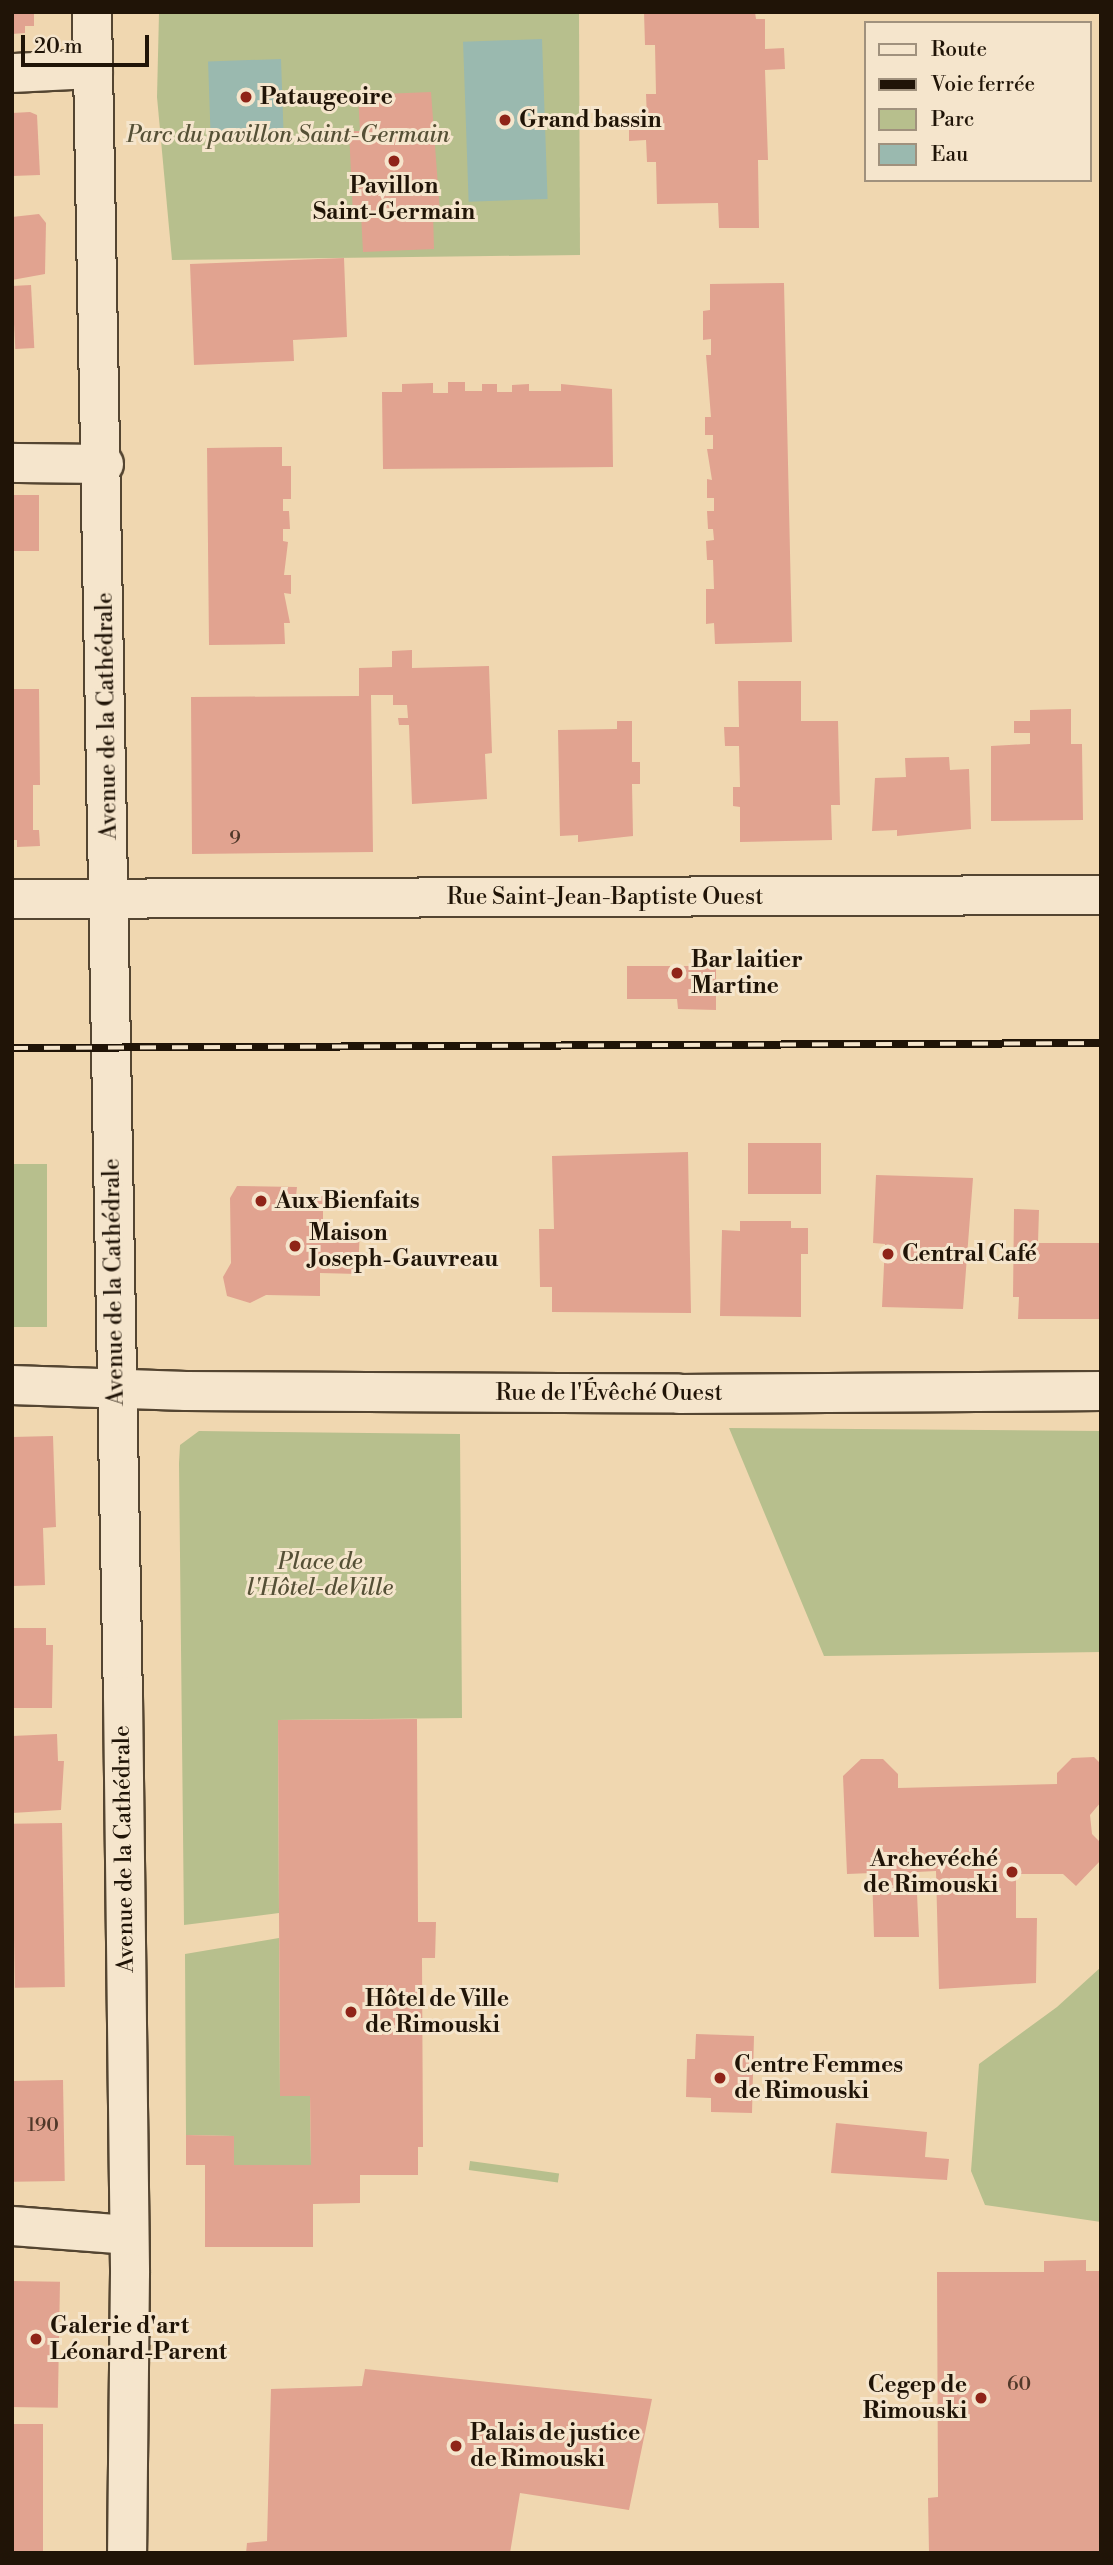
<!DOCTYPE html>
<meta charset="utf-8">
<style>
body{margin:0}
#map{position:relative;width:1113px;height:2565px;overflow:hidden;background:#f0d7b0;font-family:"Libre Bodoni",serif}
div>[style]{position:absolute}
.green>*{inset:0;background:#b7bf8d;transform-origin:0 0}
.water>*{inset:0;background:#9ab9af;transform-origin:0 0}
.building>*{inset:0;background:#e1a390;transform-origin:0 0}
.roads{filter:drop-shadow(2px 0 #544531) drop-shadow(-2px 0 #544531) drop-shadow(0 2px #544531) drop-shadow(0 -2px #544531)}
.minor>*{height:38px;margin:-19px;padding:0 19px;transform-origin:19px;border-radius:19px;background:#f5e5cc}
.tertiary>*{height:38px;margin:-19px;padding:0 19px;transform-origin:19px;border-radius:19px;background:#f5e5cc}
.rail>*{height:8px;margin-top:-4px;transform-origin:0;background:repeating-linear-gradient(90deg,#f5e5cc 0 16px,#201407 0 32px);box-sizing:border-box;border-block:2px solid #201407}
.dots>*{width:19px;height:19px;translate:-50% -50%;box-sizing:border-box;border:4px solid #f5e5cc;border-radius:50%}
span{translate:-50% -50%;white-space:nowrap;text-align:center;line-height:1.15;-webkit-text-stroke:6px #f5e5cc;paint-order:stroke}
.number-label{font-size:19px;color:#503829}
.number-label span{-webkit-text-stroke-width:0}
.poi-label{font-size:23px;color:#201407;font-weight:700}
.left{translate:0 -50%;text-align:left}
.right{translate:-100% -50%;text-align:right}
.park-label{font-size:23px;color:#555036;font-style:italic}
.street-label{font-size:23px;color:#201407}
.frame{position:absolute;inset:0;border:14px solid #201407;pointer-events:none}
.legend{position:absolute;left:864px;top:21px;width:228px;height:161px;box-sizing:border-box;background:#f5e5cc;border:2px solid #a0917d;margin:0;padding:9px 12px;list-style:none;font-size:21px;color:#201407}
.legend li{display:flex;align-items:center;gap:14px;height:35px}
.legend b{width:35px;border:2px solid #a0917d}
.scale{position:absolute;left:21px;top:35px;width:128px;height:32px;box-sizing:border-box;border:4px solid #201407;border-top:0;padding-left:9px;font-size:21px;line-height:24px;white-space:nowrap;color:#201407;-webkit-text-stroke:5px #f5e5cc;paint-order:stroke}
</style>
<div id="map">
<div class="green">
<div style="clip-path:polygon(579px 12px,580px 255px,172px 260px,157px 97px,159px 13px)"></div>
<div style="left:12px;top:1164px;width:35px;height:163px"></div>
<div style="clip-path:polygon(729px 1428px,1101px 1431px,1101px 1652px,824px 1656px)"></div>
<div style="clip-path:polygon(199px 1431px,460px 1434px,462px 1718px,278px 1720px,279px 1913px,184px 1925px,179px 1463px,180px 1445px)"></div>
<div style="clip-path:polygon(279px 1938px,280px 2096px,310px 2096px,311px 2165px,234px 2165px,234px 2136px,186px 2135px,185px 1954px)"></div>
<div style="clip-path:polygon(1101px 1967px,1101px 2222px,985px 2205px,971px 2171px,979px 2064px,1057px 2007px)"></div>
<div style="left:470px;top:2161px;width:90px;height:9px;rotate:8deg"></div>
</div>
<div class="water">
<div style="left:542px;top:39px;width:160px;height:79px;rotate:88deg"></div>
<div style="left:281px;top:59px;width:74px;height:73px;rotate:88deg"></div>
</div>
<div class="building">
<div style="clip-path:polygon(12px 12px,34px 12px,34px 26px,25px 26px,25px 33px,12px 34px)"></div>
<div style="clip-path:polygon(644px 12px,755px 12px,756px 19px,765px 19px,765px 49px,784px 48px,785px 69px,765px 70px,768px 160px,758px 160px,759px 228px,719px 228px,718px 203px,657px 204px,656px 162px,647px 162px,646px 140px,629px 141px,629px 119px,647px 119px,646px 94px,656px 94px,655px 45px,645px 45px)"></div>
<div style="clip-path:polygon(431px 92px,440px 213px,433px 213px,434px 249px,363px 252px,361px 214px,353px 215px,349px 131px,360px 131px,358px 95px)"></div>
<div style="clip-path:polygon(30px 112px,37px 115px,40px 175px,12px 176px,12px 113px)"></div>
<div style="clip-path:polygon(39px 214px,46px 223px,45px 274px,12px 280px,12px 217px)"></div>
<div style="clip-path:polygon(344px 258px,347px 337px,293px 340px,294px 361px,194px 365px,190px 264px)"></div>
<div style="clip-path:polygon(784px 283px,792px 642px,715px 644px,714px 623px,706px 624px,706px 589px,714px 589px,713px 560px,707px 560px,706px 541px,714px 540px,713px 529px,708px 529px,707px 511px,714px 511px,714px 498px,707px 498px,707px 479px,712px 480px,707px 449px,713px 449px,713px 435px,705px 435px,705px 417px,711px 417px,706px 355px,711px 355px,711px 339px,703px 340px,703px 311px,710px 310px,710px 284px)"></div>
<div style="left:31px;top:285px;width:63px;height:19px;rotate:87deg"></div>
<div style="clip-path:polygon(448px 382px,465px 382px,465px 391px,482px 391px,482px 384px,497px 384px,497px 392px,512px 392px,512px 385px,529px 384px,529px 391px,561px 391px,561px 384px,612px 389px,613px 467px,383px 469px,382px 392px,402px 392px,402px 384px,433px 383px,433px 393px,448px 393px)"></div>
<div style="clip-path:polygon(282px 447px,282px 466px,291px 466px,291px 499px,283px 499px,283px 511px,289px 511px,290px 529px,283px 529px,283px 541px,288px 542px,284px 575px,291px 575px,291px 594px,284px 593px,290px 623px,284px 623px,285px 644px,209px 645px,207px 448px)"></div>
<div style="left:12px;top:495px;width:27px;height:56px"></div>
<div style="clip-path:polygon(412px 650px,412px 668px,489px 666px,492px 753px,485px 754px,487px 799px,412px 804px,409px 725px,399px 725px,398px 718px,408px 718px,407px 705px,393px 705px,393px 695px,371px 695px,373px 852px,192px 854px,191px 697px,359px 696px,359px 668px,392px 667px,392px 651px)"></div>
<div style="clip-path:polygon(738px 681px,801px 681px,801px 721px,838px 721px,840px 805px,831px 805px,832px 840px,740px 842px,740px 807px,733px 806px,733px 787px,740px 787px,739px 746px,725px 746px,724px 727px,739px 727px)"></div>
<div style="clip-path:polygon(12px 689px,39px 689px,40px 785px,33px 785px,33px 830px,39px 830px,40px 846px,17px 847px,17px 840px,12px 840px)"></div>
<div style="clip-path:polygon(1071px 709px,1071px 744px,1082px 744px,1083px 820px,991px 821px,991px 746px,1030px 744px,1030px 733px,1014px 733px,1014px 721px,1030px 721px,1030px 710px)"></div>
<div style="clip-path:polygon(617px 721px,632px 721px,632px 762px,640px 762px,640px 784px,632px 784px,633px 836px,578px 842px,578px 835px,560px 836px,558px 730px,617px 729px)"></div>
<div style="clip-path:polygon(949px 757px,950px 770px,969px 769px,971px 829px,897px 836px,897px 830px,872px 831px,875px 778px,906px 777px,905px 758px)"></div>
<div style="clip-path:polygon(627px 966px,716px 966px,716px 1010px,678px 1009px,677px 999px,627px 999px)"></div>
<div style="left:748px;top:1143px;width:73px;height:51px"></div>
<div style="clip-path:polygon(688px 1152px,691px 1313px,552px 1312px,552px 1287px,540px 1287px,539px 1229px,554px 1229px,552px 1156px)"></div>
<div style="clip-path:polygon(876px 1175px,973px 1178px,963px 1309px,882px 1307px,885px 1244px,873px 1243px)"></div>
<div style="clip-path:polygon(237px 1186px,297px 1187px,296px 1196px,323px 1196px,323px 1227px,360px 1228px,358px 1274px,320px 1273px,320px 1296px,266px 1295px,250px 1303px,227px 1296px,223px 1277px,231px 1263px,230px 1198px)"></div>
<div style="clip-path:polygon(1014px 1209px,1039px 1210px,1038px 1243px,1101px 1243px,1101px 1319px,1018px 1319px,1019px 1297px,1013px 1297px)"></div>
<div style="clip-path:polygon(740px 1221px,791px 1221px,791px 1228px,808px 1228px,808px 1254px,801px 1254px,801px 1317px,720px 1316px,722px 1230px,740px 1231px)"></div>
<div style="clip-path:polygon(53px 1436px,56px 1527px,43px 1528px,45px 1585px,12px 1586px,12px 1437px)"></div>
<div style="clip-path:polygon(12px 1628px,46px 1628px,46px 1645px,53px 1645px,52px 1708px,12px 1708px)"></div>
<div style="clip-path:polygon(417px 1719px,418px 1922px,436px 1922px,435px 1958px,422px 1958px,423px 2147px,418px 2147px,418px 2175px,360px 2175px,360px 2203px,313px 2204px,313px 2247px,205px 2247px,205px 2165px,186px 2165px,186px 2135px,234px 2136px,234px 2165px,311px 2165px,310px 2096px,280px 2096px,278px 1720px)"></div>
<div style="clip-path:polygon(57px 1734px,58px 1761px,64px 1761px,61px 1810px,12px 1813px,12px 1736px)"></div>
<div style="clip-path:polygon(1094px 1757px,1101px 1764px,1101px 1802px,1090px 1815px,1092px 1834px,1101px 1843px,1101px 1860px,1076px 1886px,1063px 1874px,1016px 1874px,1016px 1918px,1037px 1918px,1036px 1983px,939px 1989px,936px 1871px,916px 1872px,919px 1937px,874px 1937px,872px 1873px,847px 1874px,843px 1776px,861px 1759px,883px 1759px,898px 1774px,898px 1788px,1057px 1784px,1057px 1773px,1072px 1758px)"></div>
<div style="left:62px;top:1823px;width:164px;height:50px;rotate:89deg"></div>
<div style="clip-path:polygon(696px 2034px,754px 2036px,752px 2113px,711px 2112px,711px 2098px,686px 2097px,687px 2059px,695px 2059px)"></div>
<div style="left:63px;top:2080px;width:101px;height:51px;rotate:89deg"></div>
<div style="clip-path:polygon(836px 2123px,927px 2132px,925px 2157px,949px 2159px,947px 2180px,831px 2173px)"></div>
<div style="clip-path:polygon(1086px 2260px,1086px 2271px,1101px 2271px,1101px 2553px,929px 2553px,928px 2498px,938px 2497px,937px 2272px,1044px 2272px,1044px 2261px)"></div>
<div style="left:12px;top:2281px;width:48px;height:126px;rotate:1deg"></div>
<div style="clip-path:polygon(365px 2369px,652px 2399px,629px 2510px,520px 2493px,510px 2553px,246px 2553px,247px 2543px,267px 2541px,271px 2389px,362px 2386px)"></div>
<div style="left:12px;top:2424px;width:31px;height:129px"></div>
</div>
<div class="roads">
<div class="minor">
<div style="left:12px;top:73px;width:81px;rotate:-2.8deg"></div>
<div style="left:12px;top:463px;width:92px;rotate:0.6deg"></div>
<div style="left:12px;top:2226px;width:116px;rotate:4.4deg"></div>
</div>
<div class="tertiary">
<div style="left:92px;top:12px;width:1684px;rotate:88.95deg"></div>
<div style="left:123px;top:1696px;width:577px;rotate:89.3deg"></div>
<div style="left:130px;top:2273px;width:280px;rotate:90.6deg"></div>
<div style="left:12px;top:899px;width:1089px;rotate:-0.21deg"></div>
<div style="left:12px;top:1385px;width:174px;rotate:2deg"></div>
<div style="left:186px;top:1391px;width:493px;rotate:0.3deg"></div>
<div style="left:679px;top:1394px;width:422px;rotate:-0.4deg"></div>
</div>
</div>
<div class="rail">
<div style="left:12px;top:1048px;width:1089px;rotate:-0.26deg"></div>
</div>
<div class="dots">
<div style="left:246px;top:97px;background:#8f2418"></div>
<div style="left:505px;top:120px;background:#8f2418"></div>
<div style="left:394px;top:161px;background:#8f2418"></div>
<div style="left:677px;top:973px;background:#8f2418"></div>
<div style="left:261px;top:1201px;background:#8f2418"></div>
<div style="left:295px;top:1246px;background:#8f2418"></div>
<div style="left:888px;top:1254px;background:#8f2418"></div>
<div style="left:1012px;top:1872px;background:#8f2418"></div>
<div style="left:351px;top:2012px;background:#8f2418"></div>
<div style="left:720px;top:2078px;background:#8f2418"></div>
<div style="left:36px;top:2339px;background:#8f2418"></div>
<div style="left:981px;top:2398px;background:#8f2418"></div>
<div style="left:456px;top:2446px;background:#8f2418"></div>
</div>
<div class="number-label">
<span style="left:235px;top:839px">9</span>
<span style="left:43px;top:2126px">190</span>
<span style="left:1019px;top:2385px">60</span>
</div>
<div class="poi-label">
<span class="left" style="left:260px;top:97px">Pataugeoire</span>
<span class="left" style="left:519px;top:120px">Grand bassin</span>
<span style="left:394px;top:199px">Pavillon<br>Saint-Germain</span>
<span class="left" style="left:691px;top:973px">Bar laitier<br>Martine</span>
<span class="left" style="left:275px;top:1201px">Aux Bienfaits</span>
<span class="left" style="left:309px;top:1246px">Maison<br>Joseph-Gauvreau</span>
<span class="left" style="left:902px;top:1254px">Central Café</span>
<span class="right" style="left:998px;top:1872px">Archevéché<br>de Rimouski</span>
<span class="left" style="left:365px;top:2012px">Hôtel de Ville<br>de Rimouski</span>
<span class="left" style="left:734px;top:2078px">Centre Femmes<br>de Rimouski</span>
<span class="left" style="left:50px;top:2339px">Galerie d'art<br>Léonard-Parent</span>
<span class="right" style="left:967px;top:2398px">Cegep de<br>Rimouski</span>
<span class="left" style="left:470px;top:2446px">Palais de justice<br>de Rimouski</span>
</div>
<div class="park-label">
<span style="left:288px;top:135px">Parc du pavillon Saint-Germain</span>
<span style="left:320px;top:1575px">Place de<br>l'Hôtel-deVille</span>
</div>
<div class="street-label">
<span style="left:107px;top:716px;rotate:-91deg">Avenue de la Cathédrale</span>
<span style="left:605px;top:897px">Rue Saint-Jean-Baptiste Ouest</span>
<span style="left:114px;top:1282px;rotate:-91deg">Avenue de la Cathédrale</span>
<span style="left:609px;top:1393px">Rue de l'Évêché Ouest</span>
<span style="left:124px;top:1849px;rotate:-91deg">Avenue de la Cathédrale</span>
</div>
<div class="frame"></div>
<ul class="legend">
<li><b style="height:9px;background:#f5e5cc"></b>Route</li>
<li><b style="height:9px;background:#201407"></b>Voie ferrée</li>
<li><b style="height:19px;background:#b7bf8d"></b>Parc</li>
<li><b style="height:19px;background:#9ab9af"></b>Eau</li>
</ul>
<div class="scale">20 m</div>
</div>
